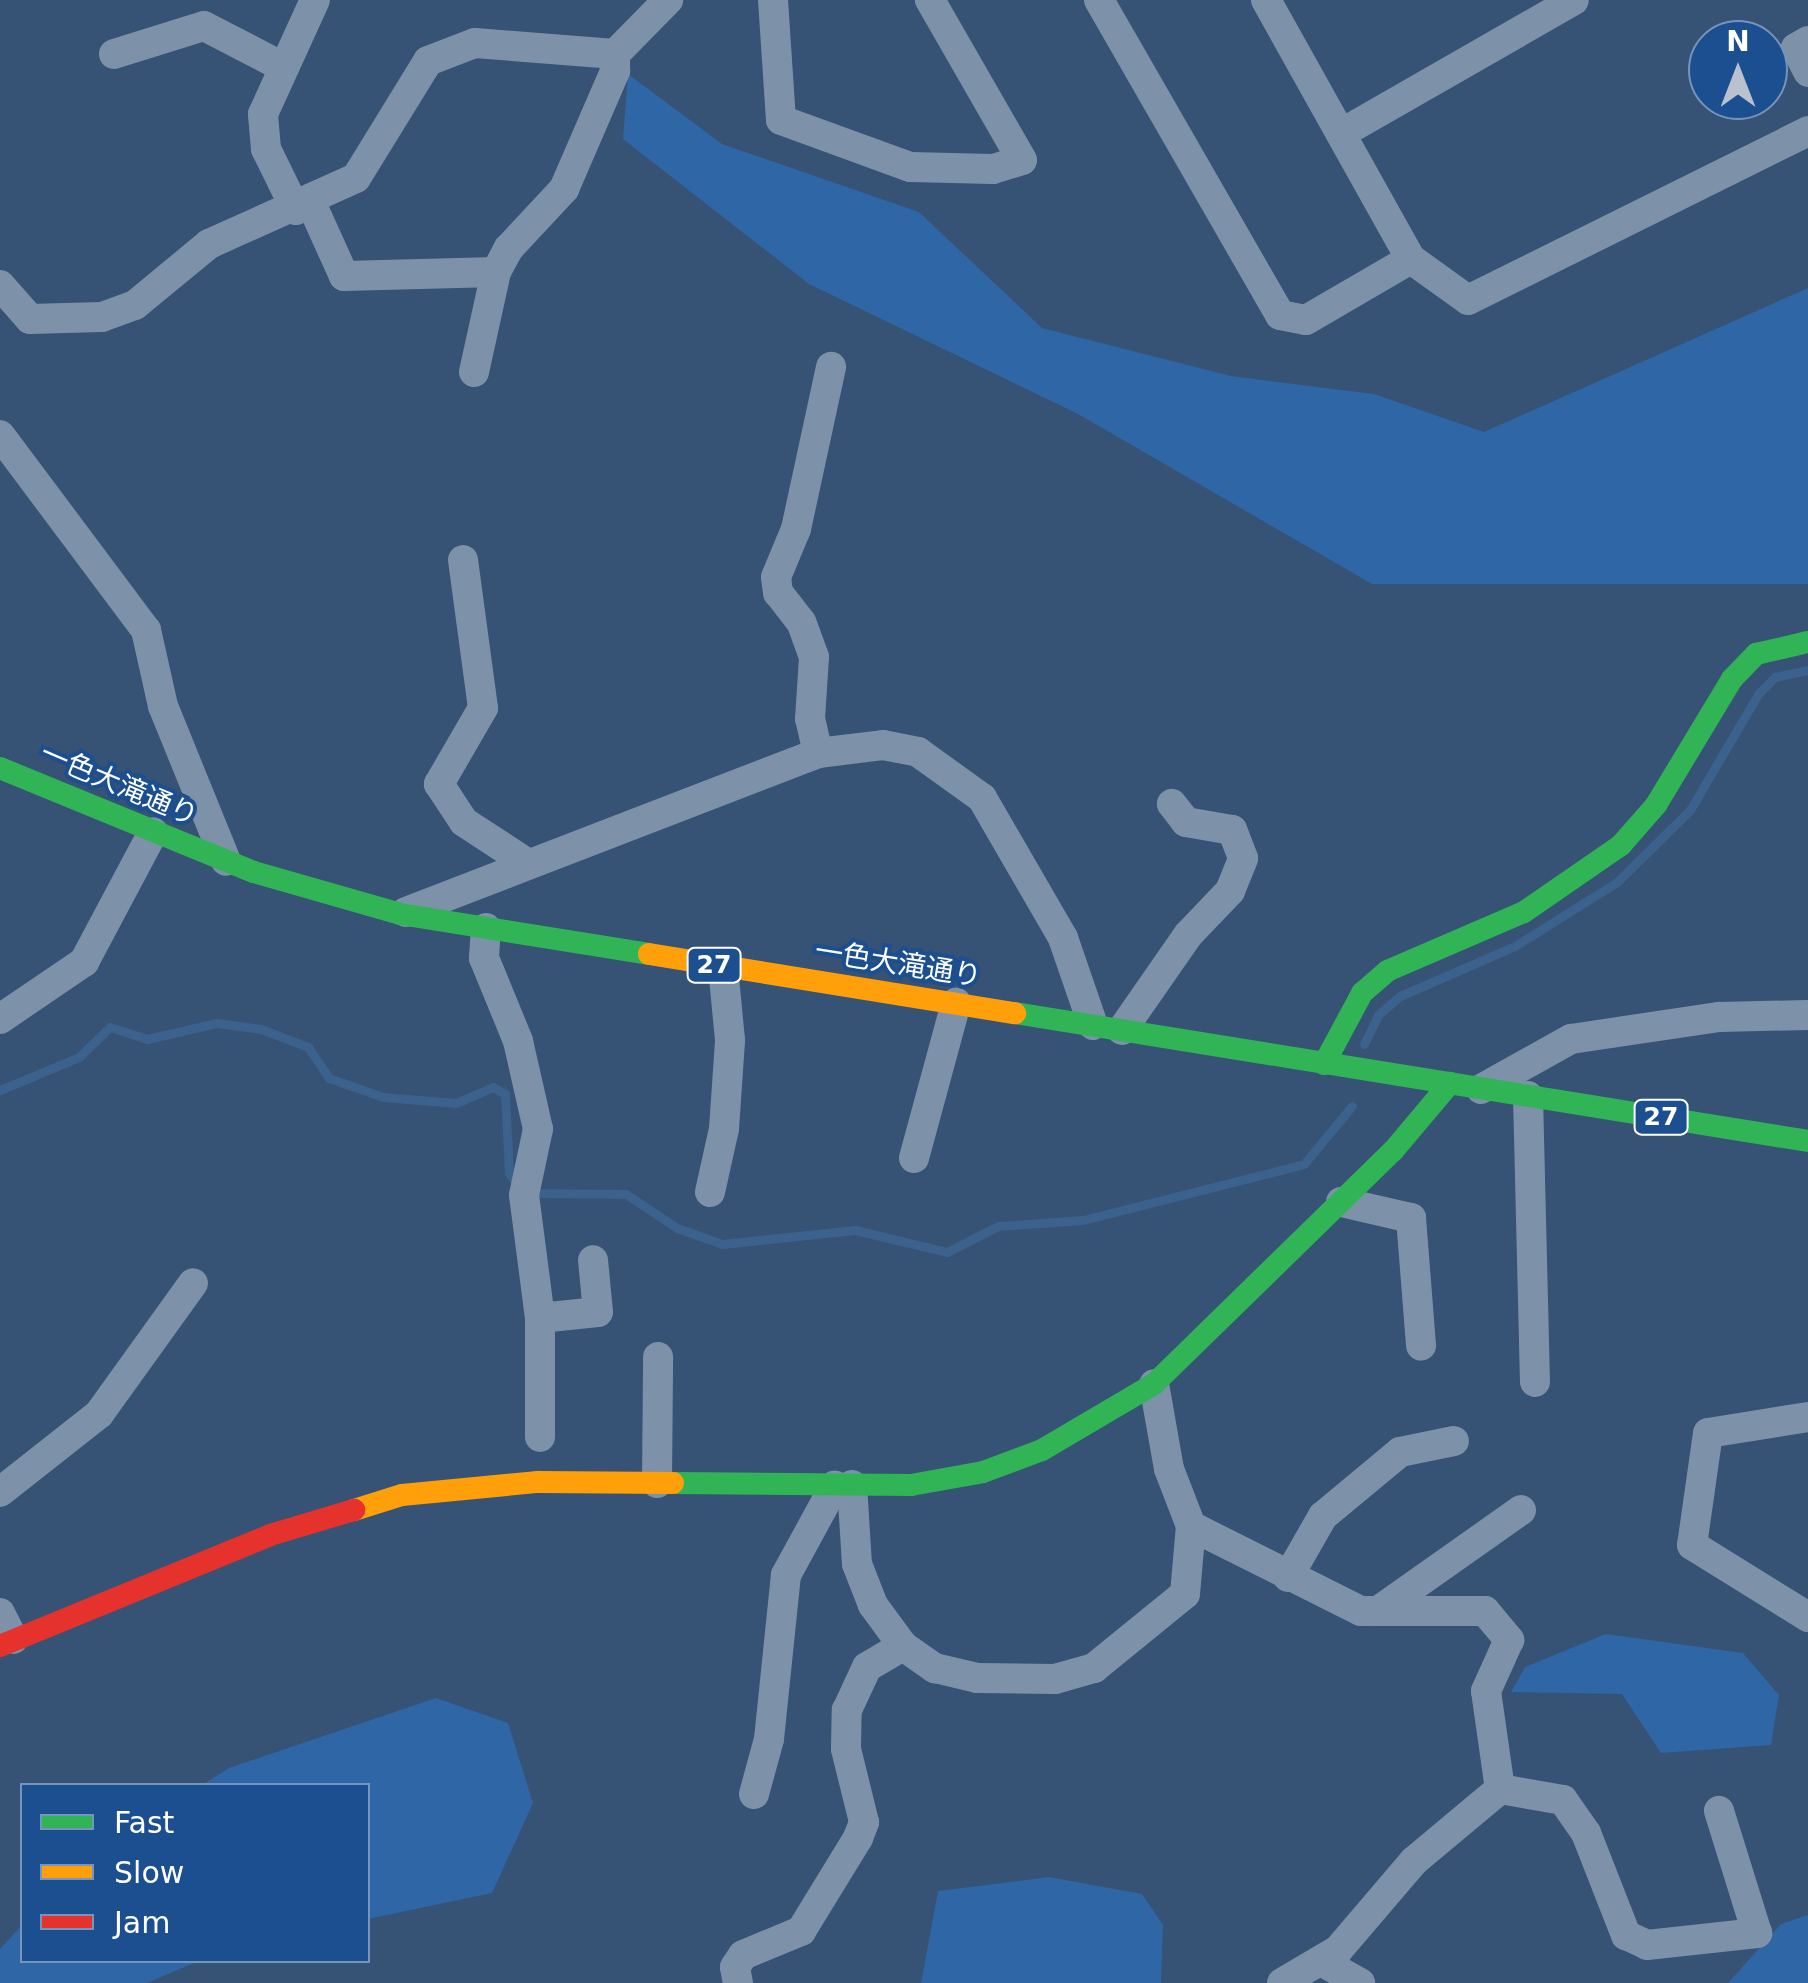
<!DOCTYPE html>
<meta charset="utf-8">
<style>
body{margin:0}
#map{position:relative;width:1808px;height:1983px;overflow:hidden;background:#365274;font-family:"DejaVu Sans","Noto Sans JP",sans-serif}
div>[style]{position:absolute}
.green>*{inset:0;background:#2f66a5}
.stream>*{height:9px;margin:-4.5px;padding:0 4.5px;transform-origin:4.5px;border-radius:4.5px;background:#3b618d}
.street>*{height:30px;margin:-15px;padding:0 15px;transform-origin:15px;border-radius:15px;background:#7d92a8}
.fast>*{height:22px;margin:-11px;padding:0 11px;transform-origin:11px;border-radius:11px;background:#30b455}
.slow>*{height:22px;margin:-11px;padding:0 11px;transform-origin:11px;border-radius:11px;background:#ff9f0a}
.jam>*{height:22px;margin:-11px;padding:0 11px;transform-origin:11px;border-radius:11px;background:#e5322d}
span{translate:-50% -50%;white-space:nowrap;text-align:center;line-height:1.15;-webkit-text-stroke:8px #1b4f8f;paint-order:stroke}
.shield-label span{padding:2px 8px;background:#1b4f8f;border:2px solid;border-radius:8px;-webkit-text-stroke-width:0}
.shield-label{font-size:25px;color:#fff;font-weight:700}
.street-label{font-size:28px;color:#fff}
.legend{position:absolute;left:20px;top:1783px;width:350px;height:180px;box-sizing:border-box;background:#1b4f8f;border:2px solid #7695bc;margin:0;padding:12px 18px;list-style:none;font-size:30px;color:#fff}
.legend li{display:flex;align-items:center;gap:20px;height:50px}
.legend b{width:50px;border:2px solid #7695bc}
.north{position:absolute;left:1688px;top:20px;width:100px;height:100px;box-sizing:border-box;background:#1b4f8f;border:2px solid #7695bc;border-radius:50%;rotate:0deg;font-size:28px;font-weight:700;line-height:40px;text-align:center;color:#fff}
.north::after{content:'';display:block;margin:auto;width:35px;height:45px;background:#b9c2ce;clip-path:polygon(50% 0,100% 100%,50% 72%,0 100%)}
</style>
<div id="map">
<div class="green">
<div style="clip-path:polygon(628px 74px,722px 144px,919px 212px,1042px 328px,1231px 376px,1374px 394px,1484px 432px,1808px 288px,1808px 584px,1372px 584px,1078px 414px,809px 284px,623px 139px)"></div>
<div style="clip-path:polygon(1606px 1634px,1743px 1653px,1779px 1695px,1771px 1745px,1661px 1753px,1622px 1694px,1511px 1692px,1525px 1667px)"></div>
<div style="clip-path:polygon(436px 1698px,508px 1723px,533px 1803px,492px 1893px,368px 1919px,368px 1786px,202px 1785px,229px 1768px)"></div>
<div style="clip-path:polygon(1049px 1877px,1142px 1894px,1163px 1925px,1161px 1983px,921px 1983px,938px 1891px)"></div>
<div style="clip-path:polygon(1808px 1915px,1808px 1983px,1728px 1983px,1781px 1924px)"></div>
<div style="clip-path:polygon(22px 1925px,22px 1960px,199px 1961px,147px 1983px,0 1983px,0 1949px)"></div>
</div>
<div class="stream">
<div style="left:1364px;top:1044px;width:32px;rotate:-64deg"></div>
<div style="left:1378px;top:1015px;width:29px;rotate:-41deg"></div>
<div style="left:1400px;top:996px;width:125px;rotate:-23.5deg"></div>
<div style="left:1515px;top:946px;width:120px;rotate:-32.1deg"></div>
<div style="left:1617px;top:882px;width:103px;rotate:-44.6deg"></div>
<div style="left:1690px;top:810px;width:134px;rotate:-59.6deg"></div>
<div style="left:1758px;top:694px;width:24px;rotate:-45deg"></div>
<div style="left:1775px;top:677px;width:34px;rotate:-12deg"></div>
<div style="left:0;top:1090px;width:86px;rotate:-22.7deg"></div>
<div style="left:79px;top:1057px;width:43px;rotate:-44.1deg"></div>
<div style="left:110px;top:1027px;width:39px;rotate:18deg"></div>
<div style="left:147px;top:1039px;width:72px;rotate:-12.9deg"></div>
<div style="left:217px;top:1023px;width:44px;rotate:7.8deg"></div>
<div style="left:261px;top:1029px;width:50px;rotate:21deg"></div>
<div style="left:308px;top:1047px;width:37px;rotate:56deg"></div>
<div style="left:329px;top:1078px;width:57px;rotate:19.4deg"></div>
<div style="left:383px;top:1097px;width:73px;rotate:4.7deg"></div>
<div style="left:456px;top:1103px;width:40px;rotate:-23.4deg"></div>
<div style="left:493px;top:1087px;width:14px;rotate:30deg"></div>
<div style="left:505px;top:1094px;width:79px;rotate:87.1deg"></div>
<div style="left:509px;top:1173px;width:14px;rotate:56deg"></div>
<div style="left:530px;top:1193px;width:96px;rotate:0.6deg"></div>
<div style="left:626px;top:1194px;width:61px;rotate:33.7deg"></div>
<div style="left:677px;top:1228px;width:48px;rotate:19.6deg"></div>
<div style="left:722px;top:1244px;width:134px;rotate:-6deg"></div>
<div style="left:855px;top:1230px;width:95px;rotate:13.4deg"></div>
<div style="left:947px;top:1252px;width:57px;rotate:-27deg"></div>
<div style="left:998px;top:1226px;width:85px;rotate:-4deg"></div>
<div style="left:1083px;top:1220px;width:228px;rotate:-14.2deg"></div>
<div style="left:1304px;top:1164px;width:75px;rotate:-50.4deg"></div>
</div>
<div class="street">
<div style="left:773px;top:0;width:120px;rotate:86.2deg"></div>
<div style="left:781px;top:120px;width:137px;rotate:20deg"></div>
<div style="left:910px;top:167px;width:83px;rotate:1.4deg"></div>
<div style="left:993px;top:169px;width:30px;rotate:-17deg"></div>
<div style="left:1022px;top:160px;width:185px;rotate:-119.9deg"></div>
<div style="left:1099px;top:0;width:363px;rotate:60.1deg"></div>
<div style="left:1280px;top:315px;width:26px;rotate:11deg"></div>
<div style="left:1306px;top:320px;width:121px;rotate:-30.2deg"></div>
<div style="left:1266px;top:0;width:297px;rotate:60.8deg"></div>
<div style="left:1411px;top:259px;width:70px;rotate:35.7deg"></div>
<div style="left:1468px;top:300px;width:380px;rotate:-26.4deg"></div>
<div style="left:1808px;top:41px;width:14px;rotate:150deg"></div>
<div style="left:1796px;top:48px;width:27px;rotate:63deg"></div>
<div style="left:114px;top:54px;width:94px;rotate:-17.3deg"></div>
<div style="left:204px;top:26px;width:89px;rotate:27.4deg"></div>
<div style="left:1342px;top:133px;width:267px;rotate:-29.8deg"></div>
<div style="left:311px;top:203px;width:80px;rotate:65.7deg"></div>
<div style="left:344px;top:276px;width:152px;rotate:-1.5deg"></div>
<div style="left:496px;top:272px;width:27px;rotate:-62deg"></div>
<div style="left:509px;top:248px;width:81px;rotate:-47deg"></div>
<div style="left:564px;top:189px;width:129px;rotate:-66.6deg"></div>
<div style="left:615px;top:71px;width:17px;rotate:-90deg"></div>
<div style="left:296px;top:210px;width:68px;rotate:-116.2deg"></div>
<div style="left:266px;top:149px;width:35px;rotate:-95deg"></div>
<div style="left:263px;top:114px;width:125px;rotate:-65.5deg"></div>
<div style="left:0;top:285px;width:45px;rotate:48.6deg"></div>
<div style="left:30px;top:319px;width:72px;rotate:-1.6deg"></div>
<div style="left:102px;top:317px;width:35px;rotate:-20deg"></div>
<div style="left:135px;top:305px;width:96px;rotate:-39.5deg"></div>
<div style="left:209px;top:244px;width:161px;rotate:-24.2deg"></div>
<div style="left:356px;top:178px;width:137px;rotate:-58.4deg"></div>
<div style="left:428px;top:61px;width:50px;rotate:-21deg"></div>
<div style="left:475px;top:43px;width:140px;rotate:4.5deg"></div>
<div style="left:615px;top:54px;width:76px;rotate:-45.5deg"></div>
<div style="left:474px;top:372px;width:102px;rotate:-77.6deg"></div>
<div style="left:0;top:435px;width:244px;rotate:53.2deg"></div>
<div style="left:146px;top:630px;width:78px;rotate:77.4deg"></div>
<div style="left:163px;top:706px;width:167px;rotate:67.9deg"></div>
<div style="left:463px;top:560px;width:149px;rotate:82.3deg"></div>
<div style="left:483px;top:708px;width:88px;rotate:120.1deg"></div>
<div style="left:439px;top:784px;width:45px;rotate:56.7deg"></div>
<div style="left:464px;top:822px;width:75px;rotate:33.1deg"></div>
<div style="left:818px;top:753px;width:35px;rotate:-103deg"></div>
<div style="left:810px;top:719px;width:62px;rotate:-86.3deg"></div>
<div style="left:814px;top:657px;width:37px;rotate:-110deg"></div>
<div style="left:801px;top:622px;width:37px;rotate:-128deg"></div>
<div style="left:778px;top:593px;width:16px;rotate:-97deg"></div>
<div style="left:776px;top:577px;width:52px;rotate:-67.4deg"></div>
<div style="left:796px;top:529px;width:166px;rotate:-77.8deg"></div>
<div style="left:406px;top:912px;width:442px;rotate:-21.1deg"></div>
<div style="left:818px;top:753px;width:65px;rotate:-7deg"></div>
<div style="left:883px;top:745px;width:36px;rotate:11deg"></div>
<div style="left:918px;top:752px;width:79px;rotate:35.7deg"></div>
<div style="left:982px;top:798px;width:162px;rotate:59.9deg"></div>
<div style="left:1063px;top:938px;width:92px;rotate:71deg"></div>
<div style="left:486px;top:928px;width:30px;rotate:94deg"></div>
<div style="left:484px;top:958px;width:90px;rotate:67.7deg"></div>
<div style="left:518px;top:1041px;width:90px;rotate:77.2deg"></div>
<div style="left:538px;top:1129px;width:67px;rotate:102deg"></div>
<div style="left:524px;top:1195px;width:124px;rotate:82.6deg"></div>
<div style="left:540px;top:1318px;width:119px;rotate:90deg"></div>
<div style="left:0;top:1019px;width:102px;rotate:-34.2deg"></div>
<div style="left:84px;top:962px;width:147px;rotate:-62deg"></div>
<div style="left:1122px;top:1030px;width:116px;rotate:-55.2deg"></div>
<div style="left:1188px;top:935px;width:61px;rotate:-46.3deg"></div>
<div style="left:1230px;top:891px;width:35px;rotate:-68deg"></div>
<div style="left:1243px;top:858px;width:30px;rotate:-111deg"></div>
<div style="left:1232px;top:830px;width:47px;rotate:-170.1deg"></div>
<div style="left:1186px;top:822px;width:23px;rotate:-128deg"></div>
<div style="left:1481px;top:1089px;width:103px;rotate:-29.1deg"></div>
<div style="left:1571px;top:1039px;width:150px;rotate:-8.5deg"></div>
<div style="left:1719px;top:1017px;width:89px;rotate:-1.3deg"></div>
<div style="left:1528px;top:1096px;width:286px;rotate:88.6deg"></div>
<div style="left:914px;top:1158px;width:161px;rotate:-74.8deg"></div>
<div style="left:710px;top:1192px;width:65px;rotate:-77.5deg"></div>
<div style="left:724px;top:1129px;width:89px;rotate:-86.1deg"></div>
<div style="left:730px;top:1040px;width:73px;rotate:-95.5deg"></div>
<div style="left:1341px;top:1202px;width:72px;rotate:12.9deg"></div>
<div style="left:1411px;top:1218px;width:128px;rotate:85.5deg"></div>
<div style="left:540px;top:1318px;width:58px;rotate:-5.9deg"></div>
<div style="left:598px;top:1312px;width:52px;rotate:-95.5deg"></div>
<div style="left:1808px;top:1417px;width:101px;rotate:170.9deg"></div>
<div style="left:1708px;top:1433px;width:113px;rotate:98.1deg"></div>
<div style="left:1692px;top:1545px;width:137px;rotate:31.8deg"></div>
<div style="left:657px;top:1483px;width:126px;rotate:-89.5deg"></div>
<div style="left:852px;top:1485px;width:79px;rotate:86.4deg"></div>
<div style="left:857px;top:1564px;width:44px;rotate:68.7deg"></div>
<div style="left:873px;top:1605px;width:51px;rotate:53.8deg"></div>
<div style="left:903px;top:1646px;width:39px;rotate:35deg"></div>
<div style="left:935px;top:1668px;width:43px;rotate:13.4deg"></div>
<div style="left:977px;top:1678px;width:78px;rotate:0.7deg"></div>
<div style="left:1055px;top:1679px;width:41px;rotate:-15.8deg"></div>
<div style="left:1094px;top:1668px;width:117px;rotate:-39.1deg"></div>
<div style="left:1185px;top:1594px;width:68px;rotate:-85deg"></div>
<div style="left:1191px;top:1526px;width:61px;rotate:-111.1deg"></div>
<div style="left:1169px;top:1469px;width:86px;rotate:-100deg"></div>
<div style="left:0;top:1492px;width:126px;rotate:-38.2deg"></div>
<div style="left:99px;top:1414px;width:161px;rotate:-54.3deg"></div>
<div style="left:1191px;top:1526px;width:190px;rotate:26.6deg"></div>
<div style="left:1361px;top:1611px;width:17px"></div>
<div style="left:1378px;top:1611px;width:175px;rotate:-35.2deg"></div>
<div style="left:1288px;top:1577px;width:70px;rotate:-60.2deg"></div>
<div style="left:1323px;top:1516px;width:100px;rotate:-39.7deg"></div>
<div style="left:1400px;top:1452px;width:55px;rotate:-11.5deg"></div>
<div style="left:1378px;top:1611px;width:107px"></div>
<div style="left:1485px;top:1611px;width:38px;rotate:50deg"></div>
<div style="left:1509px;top:1640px;width:56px;rotate:114.3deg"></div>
<div style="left:1486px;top:1691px;width:99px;rotate:81.9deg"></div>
<div style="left:1500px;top:1789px;width:64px;rotate:9.9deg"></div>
<div style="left:1563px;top:1800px;width:40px;rotate:55.1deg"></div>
<div style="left:1586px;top:1833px;width:110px;rotate:68.6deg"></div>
<div style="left:1626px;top:1935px;width:23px;rotate:25deg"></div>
<div style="left:1647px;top:1945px;width:111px;rotate:-6.2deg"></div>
<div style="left:1757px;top:1933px;width:128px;rotate:-107.3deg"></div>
<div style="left:0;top:1613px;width:29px;rotate:63deg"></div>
<div style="left:754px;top:1794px;width:57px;rotate:-74.7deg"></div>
<div style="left:769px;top:1739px;width:165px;rotate:-84.1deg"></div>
<div style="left:786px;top:1575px;width:102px;rotate:-61.4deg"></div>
<div style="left:1321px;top:1961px;width:45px;rotate:29.4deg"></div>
<div style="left:738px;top:1983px;width:16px;rotate:-101deg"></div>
<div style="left:735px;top:1967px;width:14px;rotate:-56deg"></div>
<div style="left:743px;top:1955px;width:63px;rotate:-22.5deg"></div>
<div style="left:801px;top:1931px;width:109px;rotate:-58.5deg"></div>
<div style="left:858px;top:1838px;width:17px;rotate:-69deg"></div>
<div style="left:864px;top:1822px;width:75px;rotate:-103.9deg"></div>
<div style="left:846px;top:1749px;width:39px;rotate:-89deg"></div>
<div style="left:847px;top:1710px;width:47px;rotate:-65.1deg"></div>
<div style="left:867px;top:1667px;width:42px;rotate:-30.3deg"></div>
<div style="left:1282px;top:1983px;width:65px;rotate:-30.5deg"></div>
<div style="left:1338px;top:1950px;width:117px;rotate:-49.5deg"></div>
<div style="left:1414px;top:1861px;width:112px;rotate:-39.9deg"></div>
</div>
<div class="fast">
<div style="left:0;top:768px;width:274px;rotate:22.3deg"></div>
<div style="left:254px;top:872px;width:152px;rotate:16deg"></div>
<div style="left:400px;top:914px;width:252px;rotate:9.1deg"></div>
<div style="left:1015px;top:1013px;width:803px;rotate:9.17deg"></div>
<div style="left:1324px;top:1064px;width:81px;rotate:-61.8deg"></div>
<div style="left:1362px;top:993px;width:33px;rotate:-41deg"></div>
<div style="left:1387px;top:971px;width:149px;rotate:-23.3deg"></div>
<div style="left:1524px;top:912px;width:118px;rotate:-34.6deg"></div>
<div style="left:1621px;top:845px;width:53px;rotate:-48.8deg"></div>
<div style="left:1656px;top:805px;width:147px;rotate:-58.9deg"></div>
<div style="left:1732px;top:679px;width:35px;rotate:-46deg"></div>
<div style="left:1756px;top:654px;width:53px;rotate:-13deg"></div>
<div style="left:673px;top:1483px;width:238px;rotate:0.5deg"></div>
<div style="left:911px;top:1485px;width:73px;rotate:-10.2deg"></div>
<div style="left:983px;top:1472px;width:63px;rotate:-20.4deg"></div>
<div style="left:1042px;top:1450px;width:130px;rotate:-30.5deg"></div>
<div style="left:1154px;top:1384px;width:334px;rotate:-44.3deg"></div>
<div style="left:1393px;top:1151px;width:89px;rotate:-50deg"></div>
</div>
<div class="slow">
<div style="left:649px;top:954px;width:371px;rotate:9.2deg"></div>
<div style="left:354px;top:1510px;width:50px;rotate:-17.4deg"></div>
<div style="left:402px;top:1495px;width:137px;rotate:-5.5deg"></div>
<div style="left:538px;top:1482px;width:135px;rotate:0.4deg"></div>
</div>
<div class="jam">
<div style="left:0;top:1646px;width:292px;rotate:-22.3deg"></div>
<div style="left:270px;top:1535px;width:88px;rotate:-16.6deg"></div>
</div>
<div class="shield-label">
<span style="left:714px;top:965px">27</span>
<span style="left:1661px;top:1117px">27</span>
</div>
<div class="street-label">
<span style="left:119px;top:785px;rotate:23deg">一色大滝通り</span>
<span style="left:898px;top:964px;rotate:9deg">一色大滝通り</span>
</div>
<ul class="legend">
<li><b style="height:12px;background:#30b455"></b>Fast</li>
<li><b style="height:12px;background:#ff9f0a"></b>Slow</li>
<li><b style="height:12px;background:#e5322d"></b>Jam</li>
</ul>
<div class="north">N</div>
</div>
